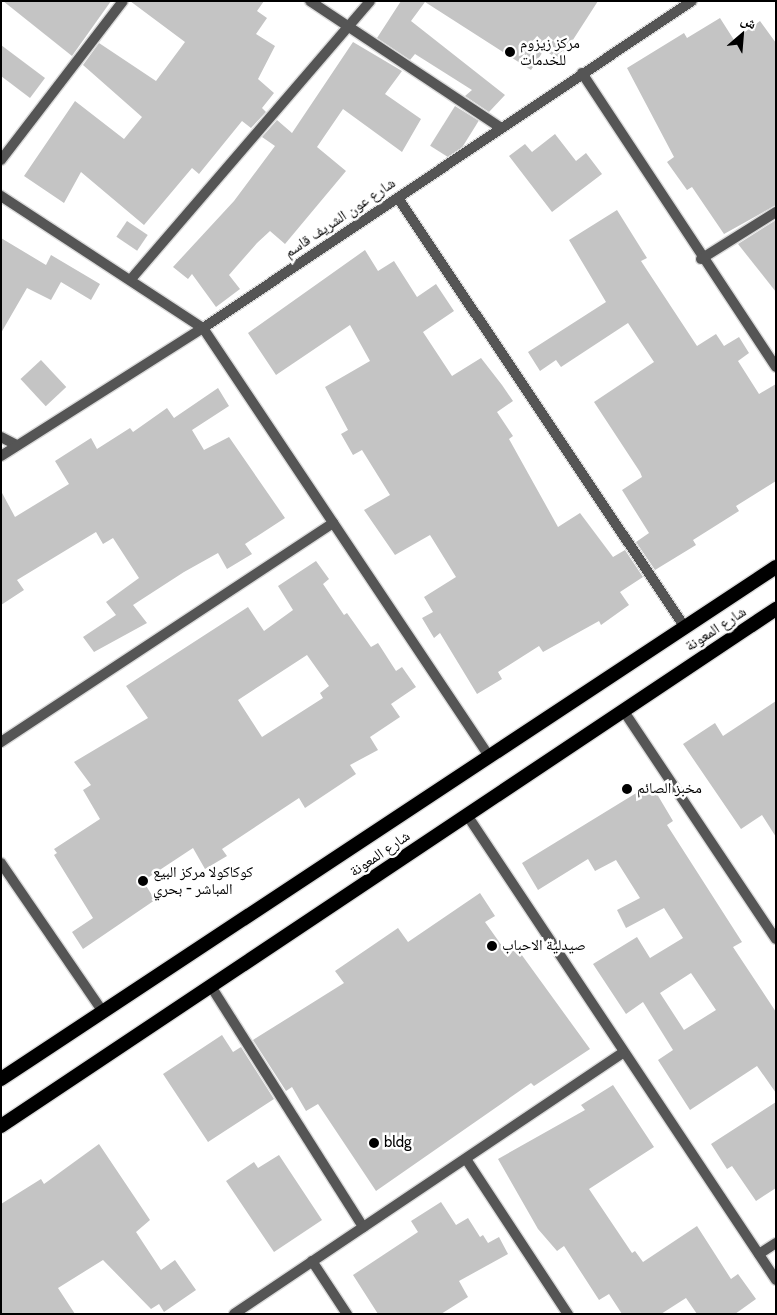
<!DOCTYPE html>
<meta charset="utf-8">
<style>
body{margin:0}
#map{position:relative;width:777px;height:1315px;overflow:hidden;background:#fff;font-family:Cabin,"Noto Naskh Arabic",sans-serif}
div>[style]{position:absolute}
.building>*{inset:0;background:#c4c4c4;transform-origin:0 0}
.roads{filter:drop-shadow(1px 0 #dbdbdb) drop-shadow(-1px 0 #dbdbdb) drop-shadow(0 1px #dbdbdb) drop-shadow(0 -1px #dbdbdb)}
.minor>*{height:10px;margin:-5px;padding:0 5px;transform-origin:5px;border-radius:5px;background:#555}
.trunk>*{height:14px;margin:-7px;padding:0 7px;transform-origin:7px;border-radius:7px;background:#000}
.dots>*{width:14px;height:14px;translate:-50% -50%;box-sizing:border-box;border:2px solid #fff;border-radius:50%}
span{translate:-50% -50%;white-space:nowrap;text-align:center;line-height:1.15;-webkit-text-stroke:5px #fff;paint-order:stroke}
.poi-label{font-size:15px;color:#000}
.left{translate:0 -50%;text-align:left}
.street-label{font-size:15px;color:#000}
.frame{position:absolute;inset:0;border:2px solid #000;pointer-events:none}
.north{position:absolute;left:717px;top:10px;width:50px;height:50px;-webkit-text-stroke:4px #fff;paint-order:stroke;rotate:27deg;font-size:14px;font-weight:700;line-height:20px;text-align:center;color:#000}
.north::after{content:'';display:block;margin:auto;width:18px;height:22px;background:#000;clip-path:polygon(50% 0,100% 100%,50% 72%,0 100%)}
</style>
<div id="map">
<div class="building">
<div style="clip-path:polygon(3px 1px,111px 1px,72px 56px)"></div>
<div style="clip-path:polygon(130px 1px,264px 1px,257px 11px,267px 18px,256px 34px,275px 46px,258px 79px,274px 93px,262px 108px,266px 112px,251px 128px,242px 121px,199px 174px,192px 168px,144px 225px,81px 172px,64px 203px,24px 176px,75px 101px,124px 139px,142px 117px,83px 65px,99px 43px,156px 81px,185px 42px)"></div>
<div style="clip-path:polygon(401px 1px,598px 1px,560px 60px,544px 50px,531px 70px,425px 2px,411px 21px,505px 95px,489px 112px,465px 96px,472px 90px,415px 54px,410px 60px,377px 38px)"></div>
<div style="clip-path:polygon(720px 18px,734px 40px,760px 21px,776px 43px,776px 205px,724px 234px,692px 187px,687px 190px,667px 162px,674px 157px,627px 68px,684px 33px,687px 38px)"></div>
<div style="clip-path:polygon(353px 42px,402px 71px,385px 94px,421px 119px,402px 152px,343px 109px,317px 147px,346px 171px,285px 244px,270px 231px,257px 243px,229px 275px,240px 289px,216px 307px,192px 274px,188px 279px,173px 267px,234px 201px,275px 146px,262px 137px,277px 120px,292px 133px)"></div>
<div style="clip-path:polygon(1px 45px,45px 78px,30px 98px,1px 76px)"></div>
<div style="left:455px;top:106px;width:28px;height:47px;rotate:32deg"></div>
<div style="clip-path:polygon(555px 134px,576px 161px,586px 153px,602px 174px,552px 212px,509px 156px,525px 144px,532px 152px)"></div>
<div style="clip-path:polygon(617px 210px,647px 258px,641px 261px,697px 346px,716px 334px,724px 346px,739px 337px,749px 353px,738px 361px,759px 394px,776px 384px,776px 481px,736px 506px,739px 511px,693px 540px,696px 545px,655px 570px,636px 542px,649px 533px,622px 490px,642px 477px,640px 472px,594px 402px,654px 362px,628px 323px,561px 367px,556px 360px,540px 371px,528px 352px,606px 302px,569px 240px)"></div>
<div style="clip-path:polygon(776px 220px,776px 292px,738px 244px)"></div>
<div style="left:127px;top:221px;width:25px;height:19px;rotate:34deg"></div>
<div style="clip-path:polygon(1px 238px,46px 265px,51px 255px,100px 284px,91px 300px,61px 282px,51px 300px,27px 288px,1px 333px)"></div>
<div style="clip-path:polygon(365px 250px,378px 271px,394px 261px,417px 297px,436px 284px,454px 311px,423px 332px,452px 376px,481px 358px,502px 385px,513px 401px,497px 412px,513px 436px,509px 439px,558px 527px,580px 513px,613px 557px,625px 550px,643px 577px,620px 592px,629px 605px,601px 625px,599px 621px,543px 652px,539px 646px,498px 672px,502px 679px,477px 694px,440px 633px,434px 638px,422px 618px,433px 612px,424px 597px,456px 577px,430px 535px,395px 555px,364px 510px,390px 495px,362px 450px,353px 455px,341px 434px,348px 430px,325px 387px,370px 361px,350px 325px,276px 375px,248px 333px)"></div>
<div style="left:41px;top:360px;width:37px;height:28px;rotate:47deg"></div>
<div style="clip-path:polygon(218px 388px,229px 406px,192px 430px,204px 450px,229px 437px,285px 518px,245px 544px,252px 554px,227px 569px,218px 553px,184px 572px,133px 605px,147px 623px,94px 652px,83px 637px,116px 615px,106px 602px,139px 578px,113px 538px,103px 544px,96px 532px,17px 580px,24px 590px,1px 605px,1px 491px,15px 517px,69px 484px,55px 461px,91px 438px,97px 449px,130px 428px,133px 432px,167px 408px,174px 418px)"></div>
<div style="clip-path:polygon(evenodd,316px 561px,329px 579px,323px 584px,344px 615px,347px 613px,371px 647px,378px 643px,396px 671px,402px 667px,416px 687px,391px 704px,400px 717px,370px 737px,378px 750px,350px 765px,356px 774px,305px 808px,299px 798px,222px 849px,227px 856px,205px 869px,193px 848px,143px 881px,155px 900px,83px 949px,72px 932px,93px 918px,54px 855px,57px 853px,54px 849px,100px 819px,83px 790px,91px 785px,74px 762px,148px 718px,126px 686px,248px 607px,264px 631px,293px 610px,278px 586px,316px 561px,307px 655px,329px 686px,320px 693px,323px 698px,262px 737px,238px 700px,307px 655px)"></div>
<div style="clip-path:polygon(776px 701px,776px 837px,762px 815px,741px 829px,683px 744px,715px 723px,723px 736px)"></div>
<div style="clip-path:polygon(evenodd,651px 784px,673px 821px,667px 825px,742px 942px,733px 947px,776px 1012px,776px 1093px,757px 1066px,690px 1110px,658px 1060px,673px 1050px,643px 1002px,626px 1014px,593px 964px,637px 937px,650px 958px,683px 938px,664px 908px,626px 928px,617px 910px,640px 898px,616px 860px,595px 871px,588px 859px,538px 890px,522px 863px,651px 784px,691px 973px,716px 1010px,684px 1030px,660px 993px,691px 973px)"></div>
<div style="clip-path:polygon(480px 893px,495px 916px,485px 922px,507px 953px,516px 947px,590px 1049px,534px 1086px,531px 1083px,376px 1191px,318px 1104px,306px 1111px,292px 1087px,286px 1091px,253px 1040px,344px 983px,335px 971px,398px 928px,408px 942px)"></div>
<div style="clip-path:polygon(222px 1035px,233px 1052px,241px 1047px,274px 1099px,208px 1142px,163px 1074px)"></div>
<div style="clip-path:polygon(613px 1085px,654px 1147px,589px 1189px,632px 1253px,635px 1251px,643px 1262px,697px 1226px,731px 1279px,738px 1274px,756px 1299px,735px 1314px,697px 1314px,686px 1298px,661px 1314px,622px 1314px,609px 1294px,599px 1300px,564px 1246px,557px 1251px,538px 1229px,498px 1159px,585px 1110px,581px 1105px)"></div>
<div style="clip-path:polygon(776px 1102px,776px 1188px,756px 1201px,732px 1166px,727px 1169px,711px 1144px)"></div>
<div style="clip-path:polygon(99px 1144px,150px 1220px,136px 1232px,161px 1270px,175px 1260px,196px 1290px,164px 1312px,159px 1304px,151px 1309px,103px 1260px,58px 1288px,75px 1314px,1px 1314px,1px 1204px,41px 1179px,44px 1184px)"></div>
<div style="clip-path:polygon(279px 1155px,322px 1220px,274px 1252px,226px 1181px,254px 1162px,258px 1168px)"></div>
<div style="clip-path:polygon(441px 1202px,456px 1225px,468px 1218px,480px 1237px,483px 1235px,488px 1243px,499px 1237px,508px 1254px,459px 1281px,468px 1297px,441px 1314px,378px 1314px,353px 1275px,418px 1232px,411px 1221px)"></div>
</div>
<div class="roads">
<div class="minor">
<div style="left:310px;top:1px;width:229px;rotate:33.6deg"></div>
<div style="left:582px;top:73px;width:352px;rotate:56.6deg"></div>
<div style="left:1px;top:160px;width:200px;rotate:-52.5deg"></div>
<div style="left:1px;top:196px;width:241px;rotate:33.2deg"></div>
<div style="left:203px;top:328px;width:515px;rotate:56.25deg"></div>
<div style="left:398px;top:198px;width:515px;rotate:56.25deg"></div>
<div style="left:701px;top:259px;width:89px;rotate:-32.1deg"></div>
<div style="left:132px;top:278px;width:365px;rotate:-49.3deg"></div>
<div style="left:1px;top:437px;width:18px;rotate:27deg"></div>
<div style="left:1px;top:456px;width:239px;rotate:-32.4deg"></div>
<div style="left:203px;top:328px;width:588px;rotate:-33.77deg"></div>
<div style="left:623px;top:710px;width:275px;rotate:56.3deg"></div>
<div style="left:1px;top:742px;width:398px;rotate:-33.4deg"></div>
<div style="left:467px;top:815px;width:558px;rotate:56.4deg"></div>
<div style="left:1px;top:863px;width:181px;rotate:55.6deg"></div>
<div style="left:212px;top:988px;width:283px;rotate:57.7deg"></div>
<div style="left:466px;top:1159px;width:186px;rotate:56.7deg"></div>
<div style="left:759px;top:1254px;width:20px;rotate:-33deg"></div>
<div style="left:312px;top:1261px;width:64px;rotate:56.6deg"></div>
<div style="left:234px;top:1314px;width:468px;rotate:-33.9deg"></div>
</div>
<div class="trunk">
<div style="left:1px;top:1079px;width:929px;rotate:-33.45deg"></div>
<div style="left:1px;top:1126px;width:932px;rotate:-33.71deg"></div>
</div>
</div>
<div class="dots">
<div style="left:510px;top:52px;background:#000"></div>
<div style="left:627px;top:789px;background:#000"></div>
<div style="left:143px;top:881px;background:#000"></div>
<div style="left:492px;top:946px;background:#000"></div>
<div style="left:374px;top:1143px;background:#000"></div>
</div>
<div class="poi-label">
<span class="left" style="left:520px;top:52px">مركز زيزوم<br>للخدمات</span>
<span class="left" style="left:637px;top:789px">مخبز الصائم</span>
<span class="left" style="left:153px;top:881px">كوكاكولا مركز البيع<br>المباشر - بحري</span>
<span class="left" style="left:502px;top:946px">صيدلية الاحباب</span>
<span class="left" style="left:384px;top:1143px">bldg</span>
</div>
<div class="street-label">
<span style="left:340px;top:218px;rotate:-34deg">شارع عون الشريف قاسم</span>
<span style="left:716px;top:629px;rotate:-33deg">شارع المعونة</span>
<span style="left:380px;top:854px;rotate:-34deg">شارع المعونة</span>
</div>
<div class="frame"></div>
<div class="north">ش</div>
</div>
